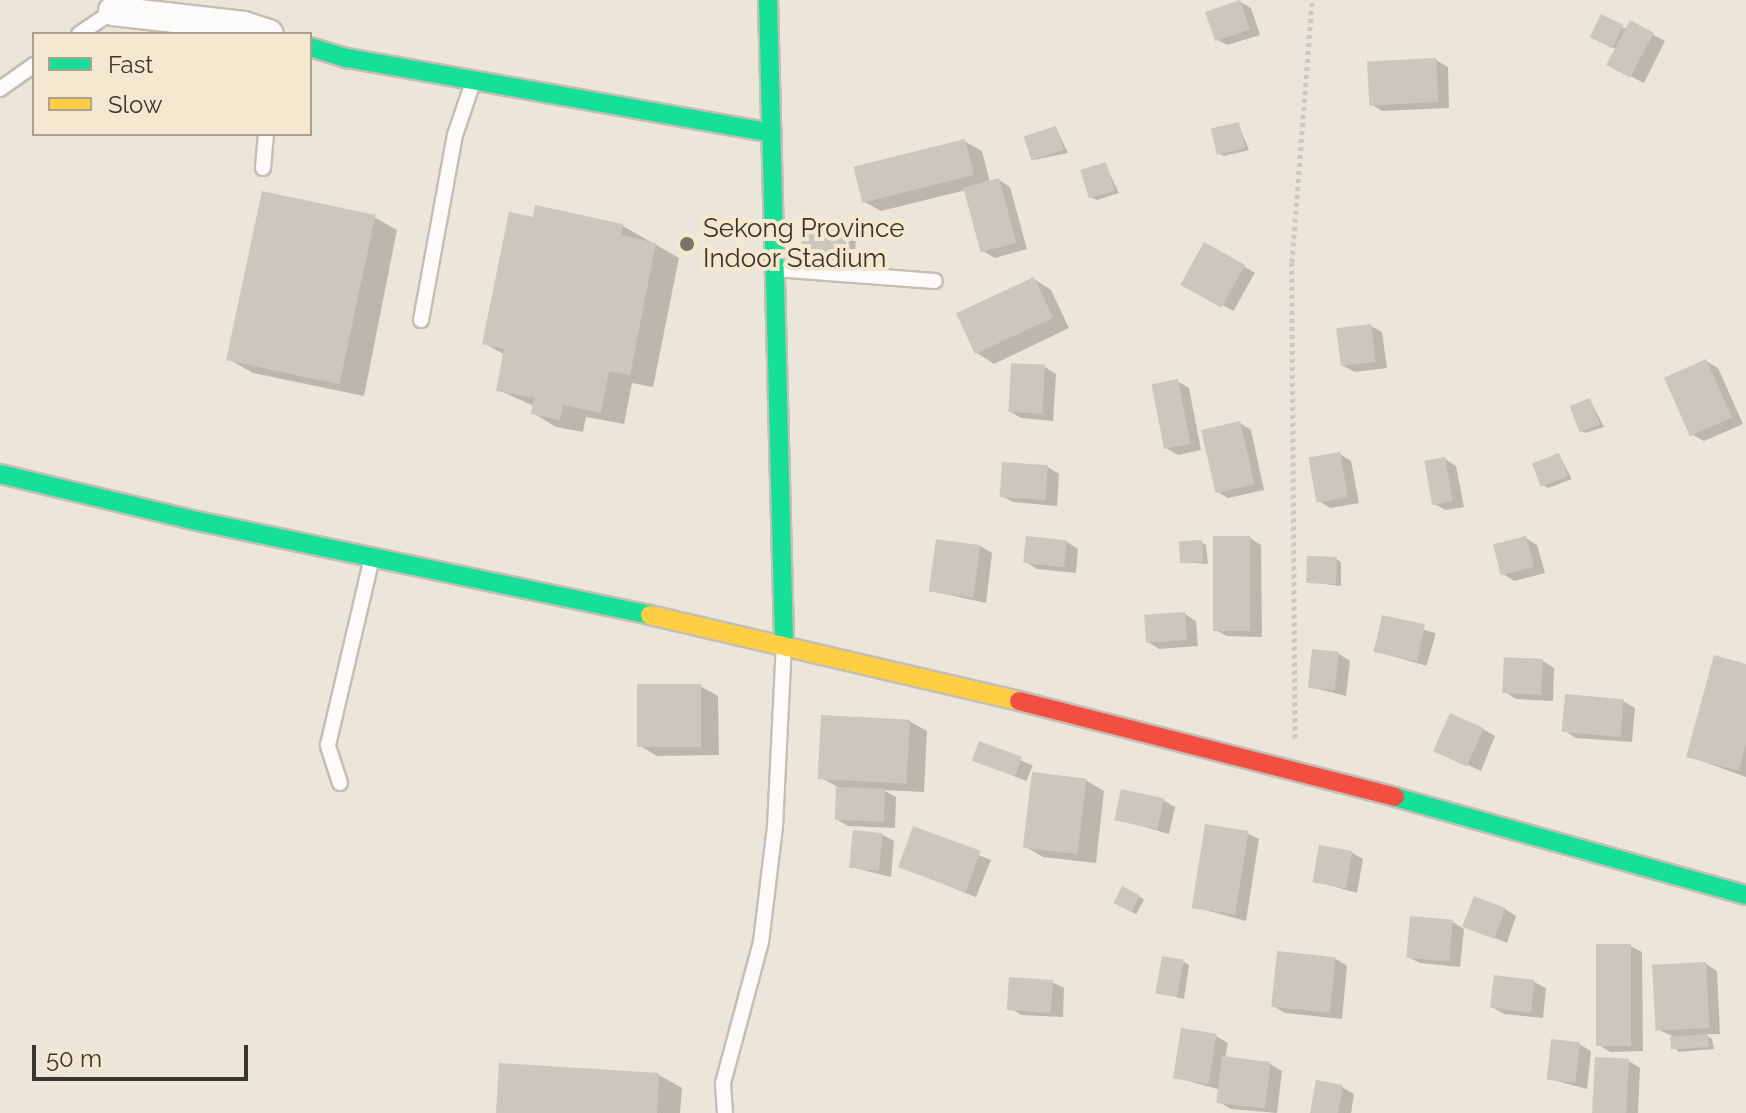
<!DOCTYPE html>
<style>
body{margin:0}
#map{position:relative;width:1746px;height:1113px;overflow:hidden;background:#ece5d9;font-family:Raleway,sans-serif}
div>[style]{position:absolute}
.shadow>*{inset:0;background:#0003;transform-origin:0 0}
.building>*{inset:0;background:#ccc7bd;transform-origin:0 0}
.path>*{height:5px;margin-top:-2.5px;transform-origin:0;background:repeating-linear-gradient(90deg,#cbc8c5 0 4px,transparent 0 8px)}
.roads{filter:drop-shadow(2px 0 #c4beb5) drop-shadow(-2px 0 #c4beb5) drop-shadow(0 2px #c4beb5) drop-shadow(0 -2px #c4beb5)}
.lane>*{height:14px;margin:-7px;padding:0 7px;transform-origin:7px;border-radius:7px;background:#fcfbf9}
.street>*{height:28px;margin:-14px;padding:0 14px;transform-origin:14px;border-radius:14px;background:#fcfbf9}
.fast>*{height:18px;margin:-9px;padding:0 9px;transform-origin:9px;border-radius:9px;background:#16e098}
.slow>*{height:18px;margin:-9px;padding:0 9px;transform-origin:9px;border-radius:9px;background:#ffcf43}
.jam>*{height:18px;margin:-9px;padding:0 9px;transform-origin:9px;border-radius:9px;background:#f24e42}
.dots>*{width:22px;height:22px;translate:-50% -50%;box-sizing:border-box;border:4px solid #f4e8d1;border-radius:50%}
span{translate:-50% -50%;white-space:nowrap;text-align:center;line-height:1.15;-webkit-text-stroke:8px #f4e8d1;paint-order:stroke}
.poi-label{font-size:26px;color:#3b362d}
.left{translate:0 -50%;text-align:left}
.legend{position:absolute;left:32px;top:32px;width:280px;height:104px;box-sizing:border-box;background:#f4e8d1;border:2px solid #aaa18f;margin:0;padding:10px 14px;list-style:none;font-size:24px;color:#3b362d}
.legend li{display:flex;align-items:center;gap:16px;height:40px}
.legend b{width:40px;border:2px solid #aaa18f}
.scale{position:absolute;left:32px;top:1045px;width:216px;height:36px;box-sizing:border-box;border:4px solid #3b362d;border-top:0;padding-left:10px;font-size:24px;line-height:28px;white-space:nowrap;color:#3b362d;-webkit-text-stroke:6px #f4e8d1;paint-order:stroke}
</style>
<div id="map">
<div class="shadow">
<div style="clip-path:polygon(1239px 1px,1251px 8px,1260px 35px,1227px 45px,1216px 39px)"></div>
<div style="clip-path:polygon(1602px 17px,1628px 30px,1631px 23px,1665px 41px,1644px 83px,1622px 72px,1618px 50px,1592px 37px)"></div>
<div style="clip-path:polygon(1436px 60px,1448px 67px,1449px 108px,1382px 111px,1371px 104px)"></div>
<div style="clip-path:polygon(1238px 124px,1249px 150px,1224px 156px,1219px 154px)"></div>
<div style="clip-path:polygon(1056px 128px,1068px 153px,1034px 160px)"></div>
<div style="clip-path:polygon(964px 141px,982px 151px,990px 182px,999px 180px,1010px 187px,1027px 249px,995px 258px,983px 251px,966px 190px,881px 211px,863px 201px)"></div>
<div style="clip-path:polygon(1105px 164px,1119px 193px,1097px 200px,1092px 198px)"></div>
<div style="clip-path:polygon(374px 217px,397px 230px,364px 396px,253px 373px,230px 360px)"></div>
<div style="clip-path:polygon(535px 219px,623px 226px,679px 258px,653px 387px,632px 383px,624px 424px,586px 417px,583px 432px,556px 427px,533px 413px,534px 406px,498px 390px,505px 355px,484px 343px)"></div>
<div style="clip-path:polygon(844px 233px,856px 240px,854px 262px,814px 259px,803px 252px)"></div>
<div style="left:1205px;top:245px;width:57px;height:44px;rotate:29deg"></div>
<div style="clip-path:polygon(1034px 279px,1051px 290px,1069px 328px,994px 364px,977px 353px)"></div>
<div style="clip-path:polygon(1371px 326px,1382px 332px,1387px 368px,1355px 372px,1343px 366px)"></div>
<div style="clip-path:polygon(1706px 361px,1718px 368px,1743px 424px,1704px 441px,1693px 435px)"></div>
<div style="clip-path:polygon(1045px 367px,1056px 374px,1053px 421px,1021px 418px,1009px 411px)"></div>
<div style="clip-path:polygon(1177px 381px,1189px 388px,1201px 450px,1178px 455px,1166px 448px)"></div>
<div style="clip-path:polygon(1590px 400px,1604px 427px,1585px 433px,1580px 430px)"></div>
<div style="clip-path:polygon(1240px 423px,1251px 430px,1264px 490px,1228px 498px,1216px 491px)"></div>
<div style="clip-path:polygon(1340px 454px,1351px 461px,1359px 503px,1330px 508px,1319px 501px)"></div>
<div style="clip-path:polygon(1559px 455px,1572px 479px,1548px 488px,1543px 485px)"></div>
<div style="clip-path:polygon(1445px 459px,1456px 466px,1464px 507px,1446px 510px,1434px 504px)"></div>
<div style="clip-path:polygon(1048px 467px,1059px 474px,1057px 506px,1013px 502px,1002px 496px)"></div>
<div style="clip-path:polygon(1250px 538px,1261px 545px,1262px 637px,1227px 636px,1215px 630px)"></div>
<div style="clip-path:polygon(1526px 538px,1537px 545px,1545px 573px,1514px 581px,1503px 574px)"></div>
<div style="clip-path:polygon(1067px 542px,1078px 549px,1076px 573px,1037px 569px,1026px 562px)"></div>
<div style="clip-path:polygon(1201px 542px,1206px 545px,1208px 564px,1182px 562px)"></div>
<div style="clip-path:polygon(980px 546px,992px 553px,986px 603px,931px 591px)"></div>
<div style="clip-path:polygon(1336px 559px,1341px 562px,1341px 586px,1308px 582px)"></div>
<div style="clip-path:polygon(1185px 614px,1196px 621px,1198px 646px,1159px 649px,1148px 642px)"></div>
<div style="left:1383px;top:618px;width:55px;height:34px;rotate:16deg"></div>
<div style="clip-path:polygon(1339px 654px,1350px 661px,1346px 696px,1310px 687px)"></div>
<div style="clip-path:polygon(1543px 661px,1554px 668px,1553px 701px,1516px 699px,1505px 692px)"></div>
<div style="clip-path:polygon(1746px 666px,1746px 777px,1688px 756px)"></div>
<div style="clip-path:polygon(700px 686px,718px 696px,719px 755px,657px 756px,640px 746px)"></div>
<div style="clip-path:polygon(1623px 701px,1635px 708px,1632px 742px,1576px 738px,1565px 731px)"></div>
<div style="clip-path:polygon(909px 721px,927px 731px,924px 792px,883px 790px,896px 797px,895px 828px,848px 826px,836px 819px,838px 787px,821px 778px)"></div>
<div style="clip-path:polygon(1483px 729px,1495px 736px,1481px 771px,1437px 751px)"></div>
<div style="left:980px;top:744px;width:57px;height:17px;rotate:22deg"></div>
<div style="clip-path:polygon(1034px 775px,1087px 781px,1104px 791px,1096px 863px,1043px 857px,1026px 847px)"></div>
<div style="clip-path:polygon(1163px 800px,1175px 807px,1169px 834px,1117px 819px)"></div>
<div style="left:914px;top:829px;width:83px;height:40px;rotate:22deg"></div>
<div style="clip-path:polygon(1247px 833px,1259px 839px,1246px 921px,1194px 907px)"></div>
<div style="clip-path:polygon(883px 835px,894px 841px,891px 877px,851px 867px)"></div>
<div style="clip-path:polygon(1352px 853px,1363px 859px,1357px 893px,1314px 881px)"></div>
<div style="left:1123px;top:888px;width:24px;height:17px;rotate:28deg"></div>
<div style="clip-path:polygon(1505px 909px,1516px 916px,1507px 943px,1466px 926px)"></div>
<div style="clip-path:polygon(1453px 922px,1464px 929px,1460px 967px,1420px 963px,1408px 957px)"></div>
<div style="clip-path:polygon(1631px 946px,1642px 952px,1643px 1051px,1610px 1052px,1599px 1045px)"></div>
<div style="clip-path:polygon(1336px 959px,1347px 966px,1342px 1019px,1285px 1013px,1273px 1006px)"></div>
<div style="clip-path:polygon(1184px 962px,1189px 965px,1184px 999px,1159px 993px)"></div>
<div style="clip-path:polygon(1706px 964px,1717px 971px,1720px 1034px,1704px 1034px,1712px 1039px,1714px 1049px,1678px 1052px,1672px 1036px,1657px 1029px)"></div>
<div style="clip-path:polygon(1052px 982px,1064px 988px,1063px 1017px,1021px 1015px,1010px 1008px)"></div>
<div style="clip-path:polygon(1534px 982px,1546px 988px,1543px 1018px,1504px 1014px,1492px 1007px)"></div>
<div style="clip-path:polygon(1216px 1036px,1228px 1043px,1225px 1059px,1270px 1064px,1282px 1071px,1277px 1113px,1231px 1109px,1219px 1102px,1221px 1090px,1174px 1077px)"></div>
<div style="clip-path:polygon(1579px 1044px,1591px 1051px,1587px 1089px,1549px 1079px)"></div>
<div style="clip-path:polygon(1629px 1061px,1640px 1068px,1638px 1113px,1596px 1113px)"></div>
<div style="clip-path:polygon(659px 1075px,682px 1088px,680px 1113px,498px 1113px)"></div>
<div style="clip-path:polygon(1342px 1087px,1354px 1094px,1351px 1113px,1312px 1113px)"></div>
</div>
<div class="building">
<div style="left:1240px;top:0;width:31px;height:37px;rotate:71deg"></div>
<div style="left:1601px;top:14px;width:25px;height:26px;rotate:26deg"></div>
<div style="left:1630px;top:20px;width:27px;height:51px;rotate:28deg"></div>
<div style="left:1436px;top:58px;width:44px;height:69px;rotate:87deg"></div>
<div style="left:1239px;top:122px;width:27px;height:29px;rotate:77deg"></div>
<div style="left:1056px;top:126px;width:25px;height:34px;rotate:72deg"></div>
<div style="left:965px;top:139px;width:37px;height:115px;rotate:76deg"></div>
<div style="left:1106px;top:162px;width:30px;height:27px;rotate:73deg"></div>
<div style="left:999px;top:178px;width:67px;height:37px;rotate:75deg"></div>
<div style="left:262px;top:191px;width:116px;height:173px;rotate:12deg"></div>
<div style="clip-path:polygon(535px 205px,623px 224px,621px 235px,656px 243px,630px 375px,609px 371px,601px 413px,563px 405px,560px 420px,531px 414px,534px 398px,496px 391px,504px 349px,482px 344px,509px 212px,533px 217px)"></div>
<div style="left:803px;top:227px;width:42px;height:26px;rotate:5deg"></div>
<div style="left:1204px;top:242px;width:47px;height:49px;rotate:29deg"></div>
<div style="left:1034px;top:277px;width:45px;height:86px;rotate:65deg"></div>
<div style="left:1371px;top:324px;width:38px;height:35px;rotate:83deg"></div>
<div style="left:1706px;top:359px;width:64px;height:46px;rotate:66deg"></div>
<div style="left:1011px;top:363px;width:34px;height:49px;rotate:3deg"></div>
<div style="left:1178px;top:379px;width:66px;height:27px;rotate:79deg"></div>
<div style="left:1590px;top:398px;width:28px;height:22px;rotate:69deg"></div>
<div style="left:1240px;top:421px;width:65px;height:40px;rotate:77deg"></div>
<div style="left:1340px;top:452px;width:46px;height:32px;rotate:80deg"></div>
<div style="left:1559px;top:453px;width:25px;height:29px;rotate:69deg"></div>
<div style="left:1445px;top:457px;width:45px;height:21px;rotate:80deg"></div>
<div style="left:1002px;top:462px;width:46px;height:35px;rotate:4deg"></div>
<div style="left:1026px;top:536px;width:41px;height:27px;rotate:6deg"></div>
<div style="left:1213px;top:536px;width:37px;height:95px"></div>
<div style="left:1526px;top:536px;width:32px;height:34px;rotate:76deg"></div>
<div style="left:936px;top:539px;width:45px;height:53px;rotate:8deg"></div>
<div style="left:1202px;top:540px;width:22px;height:23px;rotate:87deg"></div>
<div style="left:1307px;top:556px;width:30px;height:27px;rotate:2deg"></div>
<div style="left:1185px;top:612px;width:28px;height:41px;rotate:86deg"></div>
<div style="left:1382px;top:615px;width:44px;height:38px;rotate:12deg"></div>
<div style="left:1312px;top:649px;width:27px;height:39px;rotate:6deg"></div>
<div style="clip-path:polygon(1714px 655px,1746px 664px,1746px 743px,1739px 771px,1686px 757px)"></div>
<div style="left:1504px;top:657px;width:39px;height:36px;rotate:3deg"></div>
<div style="left:637px;top:684px;width:64px;height:63px"></div>
<div style="left:1565px;top:694px;width:59px;height:38px;rotate:5deg"></div>
<div style="left:1450px;top:713px;width:37px;height:42px;rotate:24deg"></div>
<div style="left:821px;top:715px;width:89px;height:64px;rotate:3deg"></div>
<div style="left:979px;top:741px;width:46px;height:21px;rotate:20deg"></div>
<div style="left:1032px;top:772px;width:55px;height:76px;rotate:7deg"></div>
<div style="left:836px;top:787px;width:49px;height:33px;rotate:2deg"></div>
<div style="left:1121px;top:789px;width:44px;height:32px;rotate:12deg"></div>
<div style="left:1205px;top:824px;width:44px;height:85px;rotate:9deg"></div>
<div style="left:913px;top:826px;width:72px;height:44px;rotate:20deg"></div>
<div style="left:853px;top:830px;width:30px;height:38px;rotate:6deg"></div>
<div style="left:1319px;top:845px;width:34px;height:38px;rotate:10deg"></div>
<div style="left:1122px;top:886px;width:20px;height:19px;rotate:27deg"></div>
<div style="left:1474px;top:896px;width:34px;height:33px;rotate:21deg"></div>
<div style="left:1410px;top:916px;width:43px;height:42px;rotate:5deg"></div>
<div style="left:1596px;top:944px;width:35px;height:102px"></div>
<div style="left:1277px;top:951px;width:59px;height:56px;rotate:6deg"></div>
<div style="left:1162px;top:956px;width:22px;height:38px;rotate:10deg"></div>
<div style="left:1706px;top:962px;width:66px;height:54px;rotate:87deg"></div>
<div style="left:1494px;top:975px;width:41px;height:33px;rotate:7deg"></div>
<div style="left:1009px;top:977px;width:44px;height:33px;rotate:4deg"></div>
<div style="left:1181px;top:1028px;width:36px;height:51px;rotate:9deg"></div>
<div style="left:1708px;top:1034px;width:13px;height:38px;rotate:86deg"></div>
<div style="left:1551px;top:1039px;width:29px;height:41px;rotate:6deg"></div>
<div style="left:1222px;top:1056px;width:49px;height:47px;rotate:7deg"></div>
<div style="left:1595px;top:1057px;width:34px;height:56px;rotate:3deg"></div>
<div style="clip-path:polygon(499px 1063px,659px 1073px,657px 1113px,496px 1113px)"></div>
<div style="clip-path:polygon(1316px 1080px,1343px 1085px,1338px 1113px,1310px 1113px)"></div>
</div>
<div class="path">
<div style="left:1295px;top:738px;width:476px;rotate:-90.4deg"></div>
<div style="left:1292px;top:262px;width:263px;rotate:-85.6deg"></div>
</div>
<div class="roads">
<div class="lane">
<div style="left:79px;top:34px;width:45px;rotate:-34deg"></div>
<div style="left:0;top:89px;width:42px;rotate:-35.2deg"></div>
<div style="left:263px;top:168px;width:34px;rotate:-85deg"></div>
<div style="left:775px;top:269px;width:160px;rotate:4.3deg"></div>
<div style="left:421px;top:320px;width:188px;rotate:-79.6deg"></div>
<div style="left:455px;top:135px;width:56px;rotate:-71.2deg"></div>
<div style="left:340px;top:783px;width:40px;rotate:-108deg"></div>
<div style="left:328px;top:745px;width:192px;rotate:-76.8deg"></div>
<div style="left:725px;top:1113px;width:30px;rotate:-94deg"></div>
<div style="left:723px;top:1083px;width:146px;rotate:-74.9deg"></div>
<div style="left:761px;top:942px;width:116px;rotate:-83.1deg"></div>
<div style="left:775px;top:827px;width:183px;rotate:-87.2deg"></div>
</div>
<div class="street">
<div style="left:113px;top:11px;width:132px;rotate:6.5deg"></div>
<div style="left:244px;top:26px;width:26px;rotate:18deg"></div>
</div>
<div class="fast">
<div style="left:768px;top:0;width:643px;rotate:88.57deg"></div>
<div style="left:310px;top:47px;width:39px;rotate:17deg"></div>
<div style="left:347px;top:58px;width:431px;rotate:10deg"></div>
<div style="left:0;top:474px;width:203px;rotate:13.4deg"></div>
<div style="left:197px;top:521px;width:463px;rotate:11.7deg"></div>
<div style="left:1395px;top:797px;width:364px;rotate:15.6deg"></div>
</div>
<div class="slow">
<div style="left:650px;top:615px;width:379px;rotate:13.1deg"></div>
</div>
<div class="jam">
<div style="left:1019px;top:701px;width:388px;rotate:14.3deg"></div>
</div>
</div>
<div class="dots">
<div style="left:687px;top:244px;background:#797369"></div>
</div>
<div class="poi-label">
<span class="left" style="left:703px;top:244px">Sekong Province<br>Indoor Stadium</span>
</div>
<ul class="legend">
<li><b style="height:10px;background:#16e098"></b>Fast</li>
<li><b style="height:10px;background:#ffcf43"></b>Slow</li>
</ul>
<div class="scale">50 m</div>
</div>
